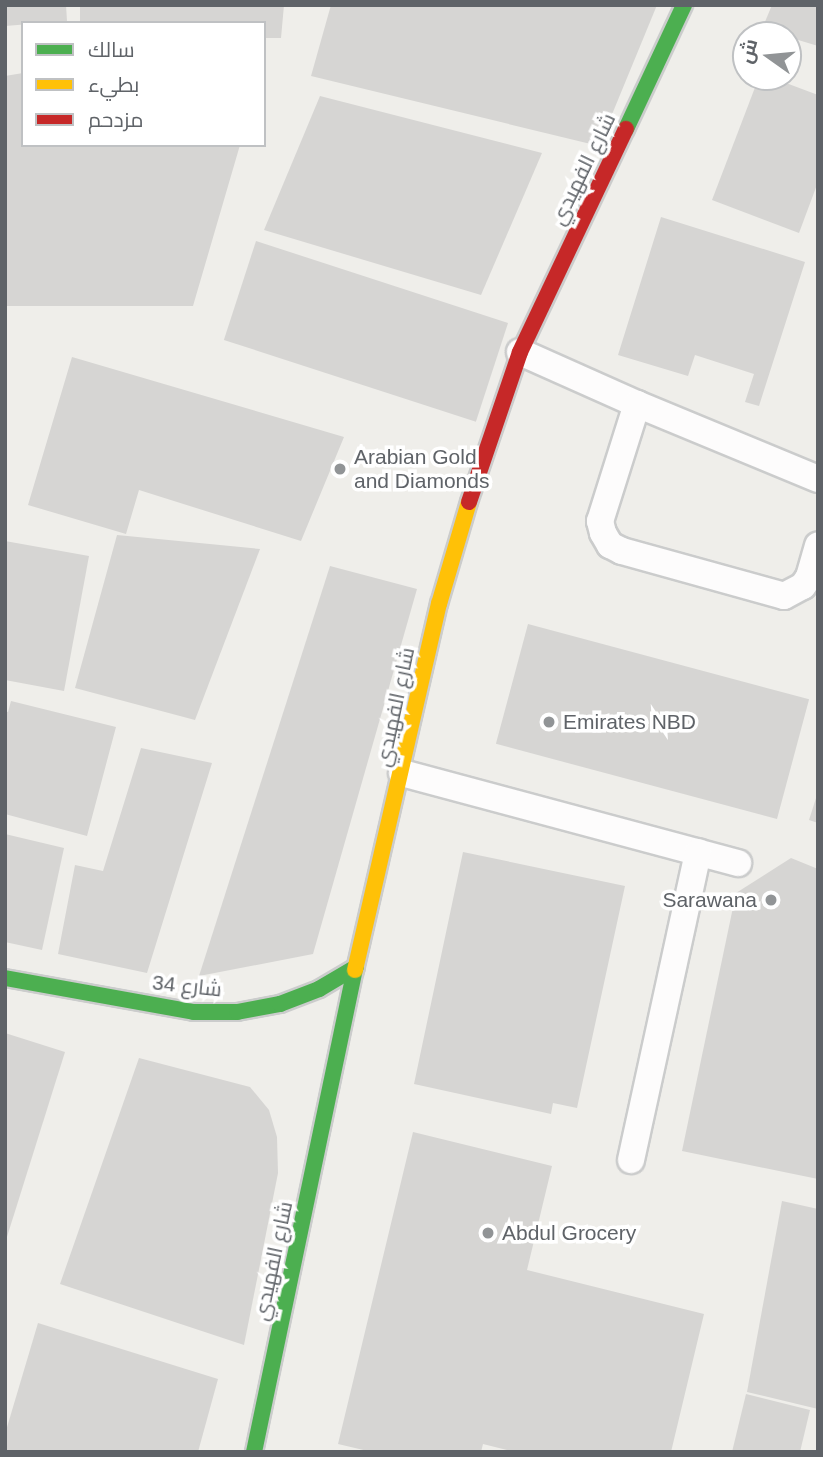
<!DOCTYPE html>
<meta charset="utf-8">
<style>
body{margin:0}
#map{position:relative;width:823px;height:1457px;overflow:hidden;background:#efeeea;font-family:Helvetica,Cairo,sans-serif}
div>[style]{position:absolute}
.building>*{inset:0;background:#d6d5d3;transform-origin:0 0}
.roads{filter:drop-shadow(2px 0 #cbcccc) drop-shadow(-2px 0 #cbcccc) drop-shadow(0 2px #cbcccc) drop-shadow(0 -2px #cbcccc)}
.lane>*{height:26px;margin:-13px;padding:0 13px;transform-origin:13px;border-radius:13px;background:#fdfcfc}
.fast>*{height:16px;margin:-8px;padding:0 8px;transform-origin:8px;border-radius:8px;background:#4caf50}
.slow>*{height:16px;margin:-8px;padding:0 8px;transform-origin:8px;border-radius:8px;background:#ffc107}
.jam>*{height:16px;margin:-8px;padding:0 8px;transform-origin:8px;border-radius:8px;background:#c62828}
.dots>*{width:19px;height:19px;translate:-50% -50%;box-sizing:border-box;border:4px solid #fff;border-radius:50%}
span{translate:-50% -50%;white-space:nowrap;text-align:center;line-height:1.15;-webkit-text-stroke:7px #fff;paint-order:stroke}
.street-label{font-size:21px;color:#5f6368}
.poi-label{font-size:21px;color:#5f6368}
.left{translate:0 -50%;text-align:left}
.right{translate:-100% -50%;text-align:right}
.frame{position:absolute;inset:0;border:7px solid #5f6368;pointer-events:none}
.legend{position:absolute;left:21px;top:21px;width:245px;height:126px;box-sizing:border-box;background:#fff;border:2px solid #bfc1c3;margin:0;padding:9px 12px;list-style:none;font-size:21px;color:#5f6368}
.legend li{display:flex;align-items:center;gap:14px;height:35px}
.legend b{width:35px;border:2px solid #bfc1c3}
.north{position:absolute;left:732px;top:21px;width:70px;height:70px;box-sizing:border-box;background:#fff;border:2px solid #bfc1c3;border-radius:50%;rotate:285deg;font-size:19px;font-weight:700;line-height:28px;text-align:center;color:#5f6368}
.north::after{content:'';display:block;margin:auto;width:24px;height:32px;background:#919496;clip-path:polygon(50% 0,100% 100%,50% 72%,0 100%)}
</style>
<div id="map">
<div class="building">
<div style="clip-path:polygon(5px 5px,66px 5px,67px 21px,5px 26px)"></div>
<div style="clip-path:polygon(80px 5px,284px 5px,281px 38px,264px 38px,264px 23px,80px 23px)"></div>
<div style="clip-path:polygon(331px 5px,657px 5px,599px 146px,311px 76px)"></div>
<div style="clip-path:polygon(772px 5px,818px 5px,818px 46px,762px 29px)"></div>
<div style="clip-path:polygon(23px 73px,23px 145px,240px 145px,193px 306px,5px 306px,5px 76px)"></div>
<div style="clip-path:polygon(759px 77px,770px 77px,818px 95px,818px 182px,799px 233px,712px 200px)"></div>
<div style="clip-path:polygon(320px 96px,542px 153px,481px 295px,264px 230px)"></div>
<div style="clip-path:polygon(661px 217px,805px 262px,759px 406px,745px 402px,754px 374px,695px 355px,688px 376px,618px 355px)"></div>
<div style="left:256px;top:241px;width:265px;height:104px;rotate:18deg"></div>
<div style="clip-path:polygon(72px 357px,344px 437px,301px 541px,139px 490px,126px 534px,28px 505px)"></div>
<div style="clip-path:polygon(117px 535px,260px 549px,195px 720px,75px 688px)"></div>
<div style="clip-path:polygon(5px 541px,89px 556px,64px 691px,5px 680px)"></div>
<div style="clip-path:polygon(330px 566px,417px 589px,313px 954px,199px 976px)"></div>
<div style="left:528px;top:624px;width:291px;height:124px;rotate:15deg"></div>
<div style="clip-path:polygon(11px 701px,116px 727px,87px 836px,5px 814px,5px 711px,8px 712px)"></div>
<div style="clip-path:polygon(141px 748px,212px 763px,147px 973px,58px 954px,75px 865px,103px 871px)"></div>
<div style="clip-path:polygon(817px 795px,818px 795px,818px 823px,809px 820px)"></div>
<div style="clip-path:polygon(5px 834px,64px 848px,42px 950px,5px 942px)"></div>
<div style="clip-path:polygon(463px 852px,625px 886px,577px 1108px,553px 1103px,551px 1114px,414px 1084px)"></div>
<div style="clip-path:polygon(791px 858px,818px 869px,818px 1179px,682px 1151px,736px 893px)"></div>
<div style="clip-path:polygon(5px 1033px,65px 1052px,6px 1240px,5px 1240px)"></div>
<div style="clip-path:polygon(139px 1058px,250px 1087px,269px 1110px,277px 1137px,278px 1173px,244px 1345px,60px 1284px)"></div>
<div style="clip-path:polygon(413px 1132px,552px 1166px,527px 1270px,704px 1314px,671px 1452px,515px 1452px,483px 1444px,481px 1452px,372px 1452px,338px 1444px)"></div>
<div style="clip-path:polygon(782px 1201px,818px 1209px,818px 1409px,747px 1392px)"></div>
<div style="clip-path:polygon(38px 1323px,218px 1379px,198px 1452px,5px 1452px,5px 1434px)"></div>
<div style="clip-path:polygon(746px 1394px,810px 1410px,800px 1452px,732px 1452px)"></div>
</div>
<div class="roads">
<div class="lane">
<div style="left:520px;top:352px;width:128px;rotate:24deg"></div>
<div style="left:818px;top:479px;width:196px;rotate:-157.5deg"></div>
<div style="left:637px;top:404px;width:123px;rotate:107.5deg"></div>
<div style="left:600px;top:521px;width:12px;rotate:76deg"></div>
<div style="left:603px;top:533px;width:14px;rotate:60deg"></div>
<div style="left:610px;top:545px;width:13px;rotate:27deg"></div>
<div style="left:622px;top:551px;width:168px;rotate:15.5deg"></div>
<div style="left:784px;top:596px;width:21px;rotate:-28deg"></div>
<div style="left:803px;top:586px;width:11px;rotate:-56deg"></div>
<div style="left:809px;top:577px;width:33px;rotate:-74deg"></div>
<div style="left:402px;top:773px;width:348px;rotate:15deg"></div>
<div style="left:631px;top:1160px;width:315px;rotate:-77.7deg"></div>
</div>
<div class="fast">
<div style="left:626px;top:129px;width:137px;rotate:-64.9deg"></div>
<div style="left:5px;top:978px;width:192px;rotate:10.2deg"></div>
<div style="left:194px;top:1012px;width:43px"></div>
<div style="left:237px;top:1012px;width:44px;rotate:-10.5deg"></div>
<div style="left:280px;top:1004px;width:42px;rotate:-21deg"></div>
<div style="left:319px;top:989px;width:43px;rotate:-30.7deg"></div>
<div style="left:254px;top:1452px;width:492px;rotate:-78.2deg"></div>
</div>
<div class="slow">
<div style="left:355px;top:970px;width:376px;rotate:-77.1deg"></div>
<div style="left:439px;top:604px;width:106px;rotate:-73.6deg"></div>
</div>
<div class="jam">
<div style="left:469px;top:502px;width:158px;rotate:-71.2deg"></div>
<div style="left:520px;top:352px;width:247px;rotate:-64.6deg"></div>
</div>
</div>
<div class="dots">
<div style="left:340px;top:469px;background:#919496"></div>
<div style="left:549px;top:722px;background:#919496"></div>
<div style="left:771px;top:900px;background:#919496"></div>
<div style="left:488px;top:1233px;background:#919496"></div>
</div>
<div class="street-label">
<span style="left:583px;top:169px;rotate:-64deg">شارع الفهيدي</span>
<span style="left:395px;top:707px;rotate:-78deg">شارع الفهيدي</span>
<span style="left:187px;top:986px;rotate:6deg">شارع 34</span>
<span style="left:273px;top:1261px;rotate:-78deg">شارع الفهيدي</span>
</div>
<div class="poi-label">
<span class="left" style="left:354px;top:469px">Arabian Gold<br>and Diamonds</span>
<span class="left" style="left:563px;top:722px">Emirates NBD</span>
<span class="right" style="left:757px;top:900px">Sarawana</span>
<span class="left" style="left:502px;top:1233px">Abdul Grocery</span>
</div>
<div class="frame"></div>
<ul class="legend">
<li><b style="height:9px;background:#4caf50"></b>سالك</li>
<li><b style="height:9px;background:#ffc107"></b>بطيء</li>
<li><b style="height:9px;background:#c62828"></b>مزدحم</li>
</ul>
<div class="north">ش</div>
</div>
